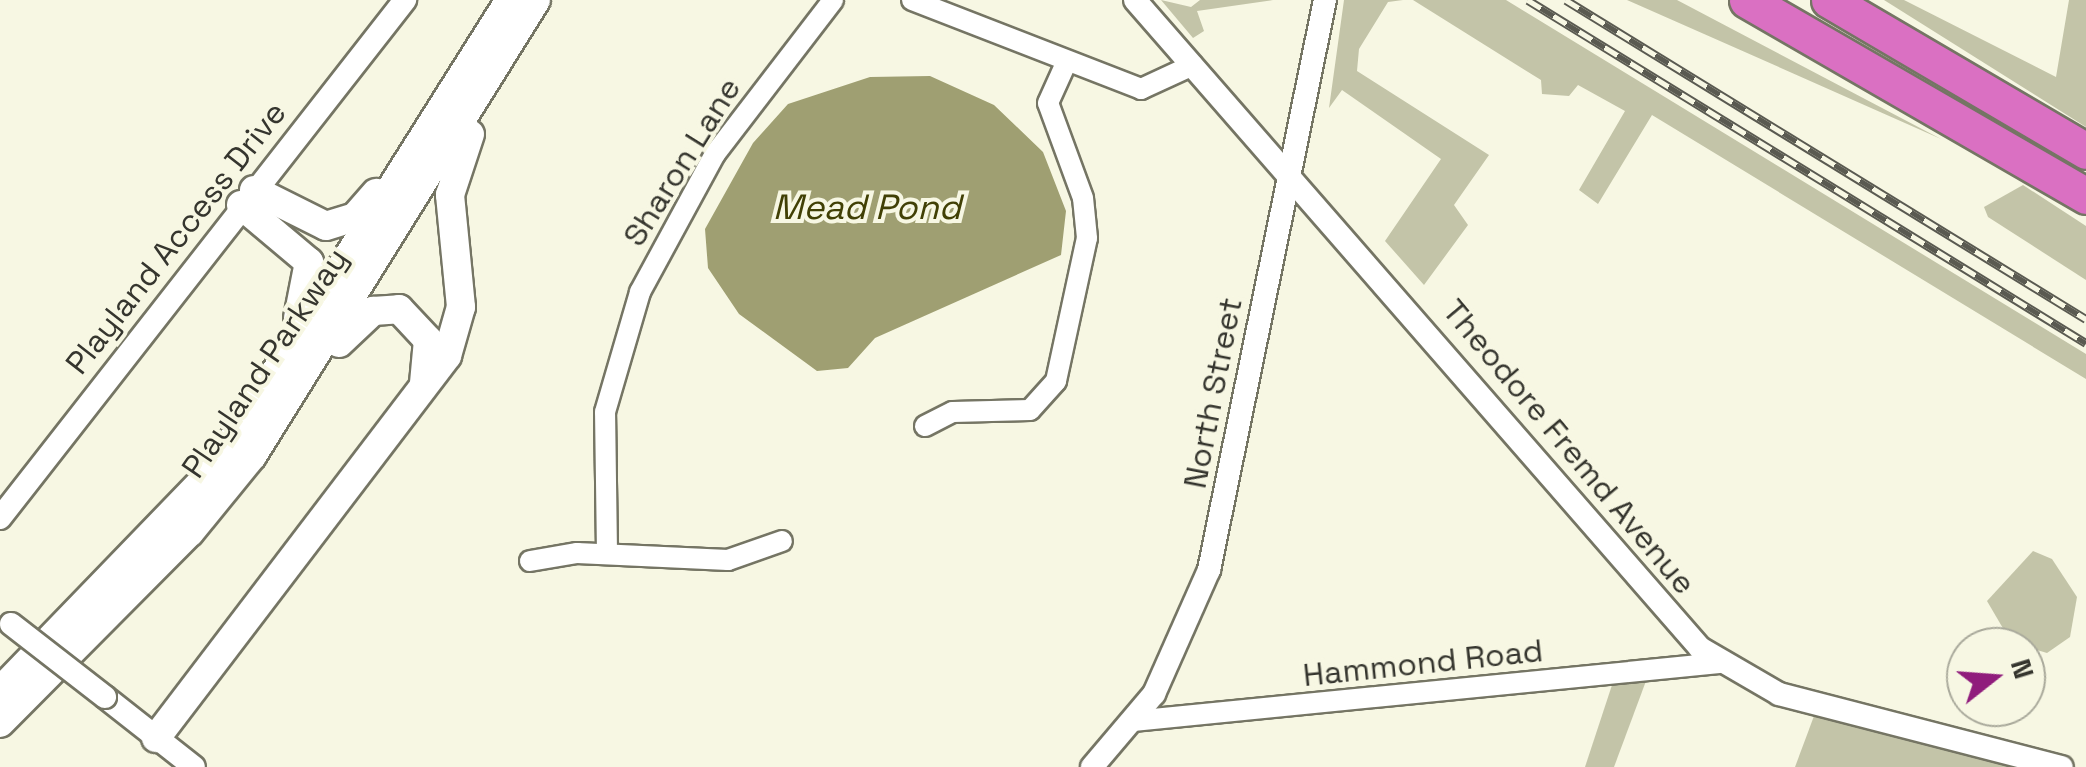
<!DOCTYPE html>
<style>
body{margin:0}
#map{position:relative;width:2086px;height:767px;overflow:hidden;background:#f7f7e3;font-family:"Space Grotesk",sans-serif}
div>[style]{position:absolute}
.green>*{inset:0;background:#c3c4a8}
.water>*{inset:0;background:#9f9f72}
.roads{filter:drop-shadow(2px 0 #757564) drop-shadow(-2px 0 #757564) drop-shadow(0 2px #757564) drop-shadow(0 -2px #757564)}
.minor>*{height:20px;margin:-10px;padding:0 10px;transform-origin:10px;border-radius:10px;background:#fff}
.tertiary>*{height:22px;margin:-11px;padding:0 11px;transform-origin:11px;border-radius:11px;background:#fff}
.secondary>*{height:28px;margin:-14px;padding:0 14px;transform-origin:14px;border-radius:14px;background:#fff}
.motorway>*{height:35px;margin:-17.5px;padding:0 17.5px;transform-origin:17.5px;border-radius:17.5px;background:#da70c2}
.rail>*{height:9px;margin-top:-4.5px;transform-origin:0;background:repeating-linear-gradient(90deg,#f7f7e3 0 15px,#5a5a51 0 30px);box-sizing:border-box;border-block:2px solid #5a5a51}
.bridges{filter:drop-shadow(2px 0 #757564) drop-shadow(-2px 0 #757564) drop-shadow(0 2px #757564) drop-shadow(0 -2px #757564)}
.tertiary-bridge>*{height:22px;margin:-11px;padding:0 11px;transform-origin:11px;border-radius:11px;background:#fff}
span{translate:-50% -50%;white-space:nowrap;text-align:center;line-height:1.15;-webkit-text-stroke:8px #f7f7e3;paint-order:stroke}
.street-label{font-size:32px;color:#35352e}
.water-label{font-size:35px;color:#414005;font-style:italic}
.north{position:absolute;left:1946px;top:627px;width:100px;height:100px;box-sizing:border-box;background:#f7f7e3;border:2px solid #a9a99b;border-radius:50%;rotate:73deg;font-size:28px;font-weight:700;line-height:40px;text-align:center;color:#35352e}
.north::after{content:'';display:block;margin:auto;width:35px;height:45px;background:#901c7c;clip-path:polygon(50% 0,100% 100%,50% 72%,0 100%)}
</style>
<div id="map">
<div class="green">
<div style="clip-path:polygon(1161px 0,1191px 7px,1200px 0,1273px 0,1197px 11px,1204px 31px,1193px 38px)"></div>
<div style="clip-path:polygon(1344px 0,1403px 0,1388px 2px,1359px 49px,1357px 71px,1489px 155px,1454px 205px,1468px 225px,1424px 285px,1385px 241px,1441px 159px,1342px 90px,1329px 108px)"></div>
<div style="clip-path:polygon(1413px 0,1506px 0,2086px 354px,2086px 379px,1652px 115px,1598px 204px,1579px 190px,1625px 111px,1578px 85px,1569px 96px,1542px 94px,1541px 80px)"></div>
<div style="clip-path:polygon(1627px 0,1677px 0,1941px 139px,1729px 45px)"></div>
<div style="clip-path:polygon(1884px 0,1904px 0,2056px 77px,2069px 0,2086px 0,2086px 127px)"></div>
<div style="clip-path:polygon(2023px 185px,2086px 226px,2086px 280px,1988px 217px,1984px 207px)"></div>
<div style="clip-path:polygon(2033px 551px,2052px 559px,2077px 597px,2070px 637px,2047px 653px,2011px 642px,1987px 601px)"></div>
<div style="clip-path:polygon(1646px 681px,1614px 767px,1585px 767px,1613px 682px)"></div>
<div style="clip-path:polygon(1814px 716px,2025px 767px,1795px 767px)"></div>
</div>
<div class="water">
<div style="clip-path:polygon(930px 76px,994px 105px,1043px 152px,1066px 211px,1061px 255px,875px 338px,848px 368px,817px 371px,739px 314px,708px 268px,705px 229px,753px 143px,788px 104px,870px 77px)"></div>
</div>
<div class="roads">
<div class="minor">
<div style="left:912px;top:0;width:246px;rotate:21.2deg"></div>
<div style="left:1141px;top:89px;width:57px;rotate:-24.8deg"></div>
<div style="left:925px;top:426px;width:31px;rotate:-27deg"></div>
<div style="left:953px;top:412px;width:77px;rotate:-1.5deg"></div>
<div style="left:1030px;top:410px;width:39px;rotate:-48deg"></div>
<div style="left:1056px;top:381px;width:146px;rotate:-77.8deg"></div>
<div style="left:1087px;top:238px;width:40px;rotate:-95.7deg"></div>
<div style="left:1083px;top:198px;width:101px;rotate:-110.2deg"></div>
<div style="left:1048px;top:103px;width:46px;rotate:-65.7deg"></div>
<div style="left:607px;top:553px;width:141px;rotate:-90.8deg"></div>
<div style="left:605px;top:412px;width:125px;rotate:-73.7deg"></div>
<div style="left:640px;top:292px;width:157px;rotate:-61.5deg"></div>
<div style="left:715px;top:154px;width:194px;rotate:-52.5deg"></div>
<div style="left:530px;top:561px;width:48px;rotate:-9.7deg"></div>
<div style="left:577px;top:553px;width:151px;rotate:2.7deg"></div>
<div style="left:728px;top:560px;width:57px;rotate:-19.4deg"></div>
<div style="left:1133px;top:721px;width:589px;rotate:-5.65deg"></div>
</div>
<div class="tertiary">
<div style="left:1135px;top:0;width:860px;rotate:48.91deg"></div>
<div style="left:1700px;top:648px;width:91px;rotate:30.2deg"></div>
<div style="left:1779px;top:694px;width:292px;rotate:14.5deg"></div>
<div style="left:0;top:518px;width:658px;rotate:-51.98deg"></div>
<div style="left:105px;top:697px;width:113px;rotate:38.2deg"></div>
<div style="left:1092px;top:767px;width:96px;rotate:-49.7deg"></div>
<div style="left:1154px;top:694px;width:136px;rotate:-66.1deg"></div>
<div style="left:1209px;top:570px;width:582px;rotate:-78.5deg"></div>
</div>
<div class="secondary">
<div style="left:254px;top:190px;width:80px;rotate:26.6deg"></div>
<div style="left:326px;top:226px;width:30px;rotate:-17deg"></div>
<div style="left:355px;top:217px;width:32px;rotate:-49deg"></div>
<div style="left:241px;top:205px;width:89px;rotate:40deg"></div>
<div style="left:309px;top:262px;width:57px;rotate:101.1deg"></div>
<div style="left:339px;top:343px;width:47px;rotate:-43.3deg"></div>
<div style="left:373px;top:311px;width:26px;rotate:-4deg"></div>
<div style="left:399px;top:309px;width:42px;rotate:46.9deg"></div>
<div style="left:428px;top:340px;width:43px;rotate:95.3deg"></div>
<div style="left:0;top:691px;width:310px;rotate:-46deg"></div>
<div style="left:215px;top:468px;width:553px;rotate:-57.78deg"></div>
<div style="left:0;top:723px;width:269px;rotate:-45.2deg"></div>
<div style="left:190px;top:532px;width:98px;rotate:-50.8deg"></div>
<div style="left:252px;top:456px;width:537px;rotate:-58.09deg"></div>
<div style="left:156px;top:738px;width:480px;rotate:-52.7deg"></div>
<div style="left:447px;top:356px;width:51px;rotate:-74.1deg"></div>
<div style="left:461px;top:307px;width:113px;rotate:-95.6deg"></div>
<div style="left:450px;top:195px;width:64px;rotate:-71.8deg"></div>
</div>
<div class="motorway">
<div style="left:1747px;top:0;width:392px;rotate:30deg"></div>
<div style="left:1829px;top:0;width:298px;rotate:30.4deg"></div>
</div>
</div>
<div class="rail">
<div style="left:1528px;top:0;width:655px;rotate:31.58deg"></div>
<div style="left:1566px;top:0;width:610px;rotate:31.53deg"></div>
</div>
<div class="bridges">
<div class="tertiary-bridge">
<div style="left:11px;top:624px;width:119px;rotate:37.8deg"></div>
</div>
</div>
<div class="street-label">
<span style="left:682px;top:162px;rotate:-58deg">Sharon Lane</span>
<span style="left:176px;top:238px;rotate:-52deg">Playland Access Drive</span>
<span style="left:265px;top:363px;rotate:-56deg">Playland Parkway</span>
<span style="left:1213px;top:393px;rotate:-79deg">North Street</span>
<span style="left:1569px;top:447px;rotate:50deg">Theodore Fremd Avenue</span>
<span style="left:1423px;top:663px;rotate:-6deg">Hammond Road</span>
</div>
<div class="water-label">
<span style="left:867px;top:207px">Mead Pond</span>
</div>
<div class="north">N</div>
</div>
